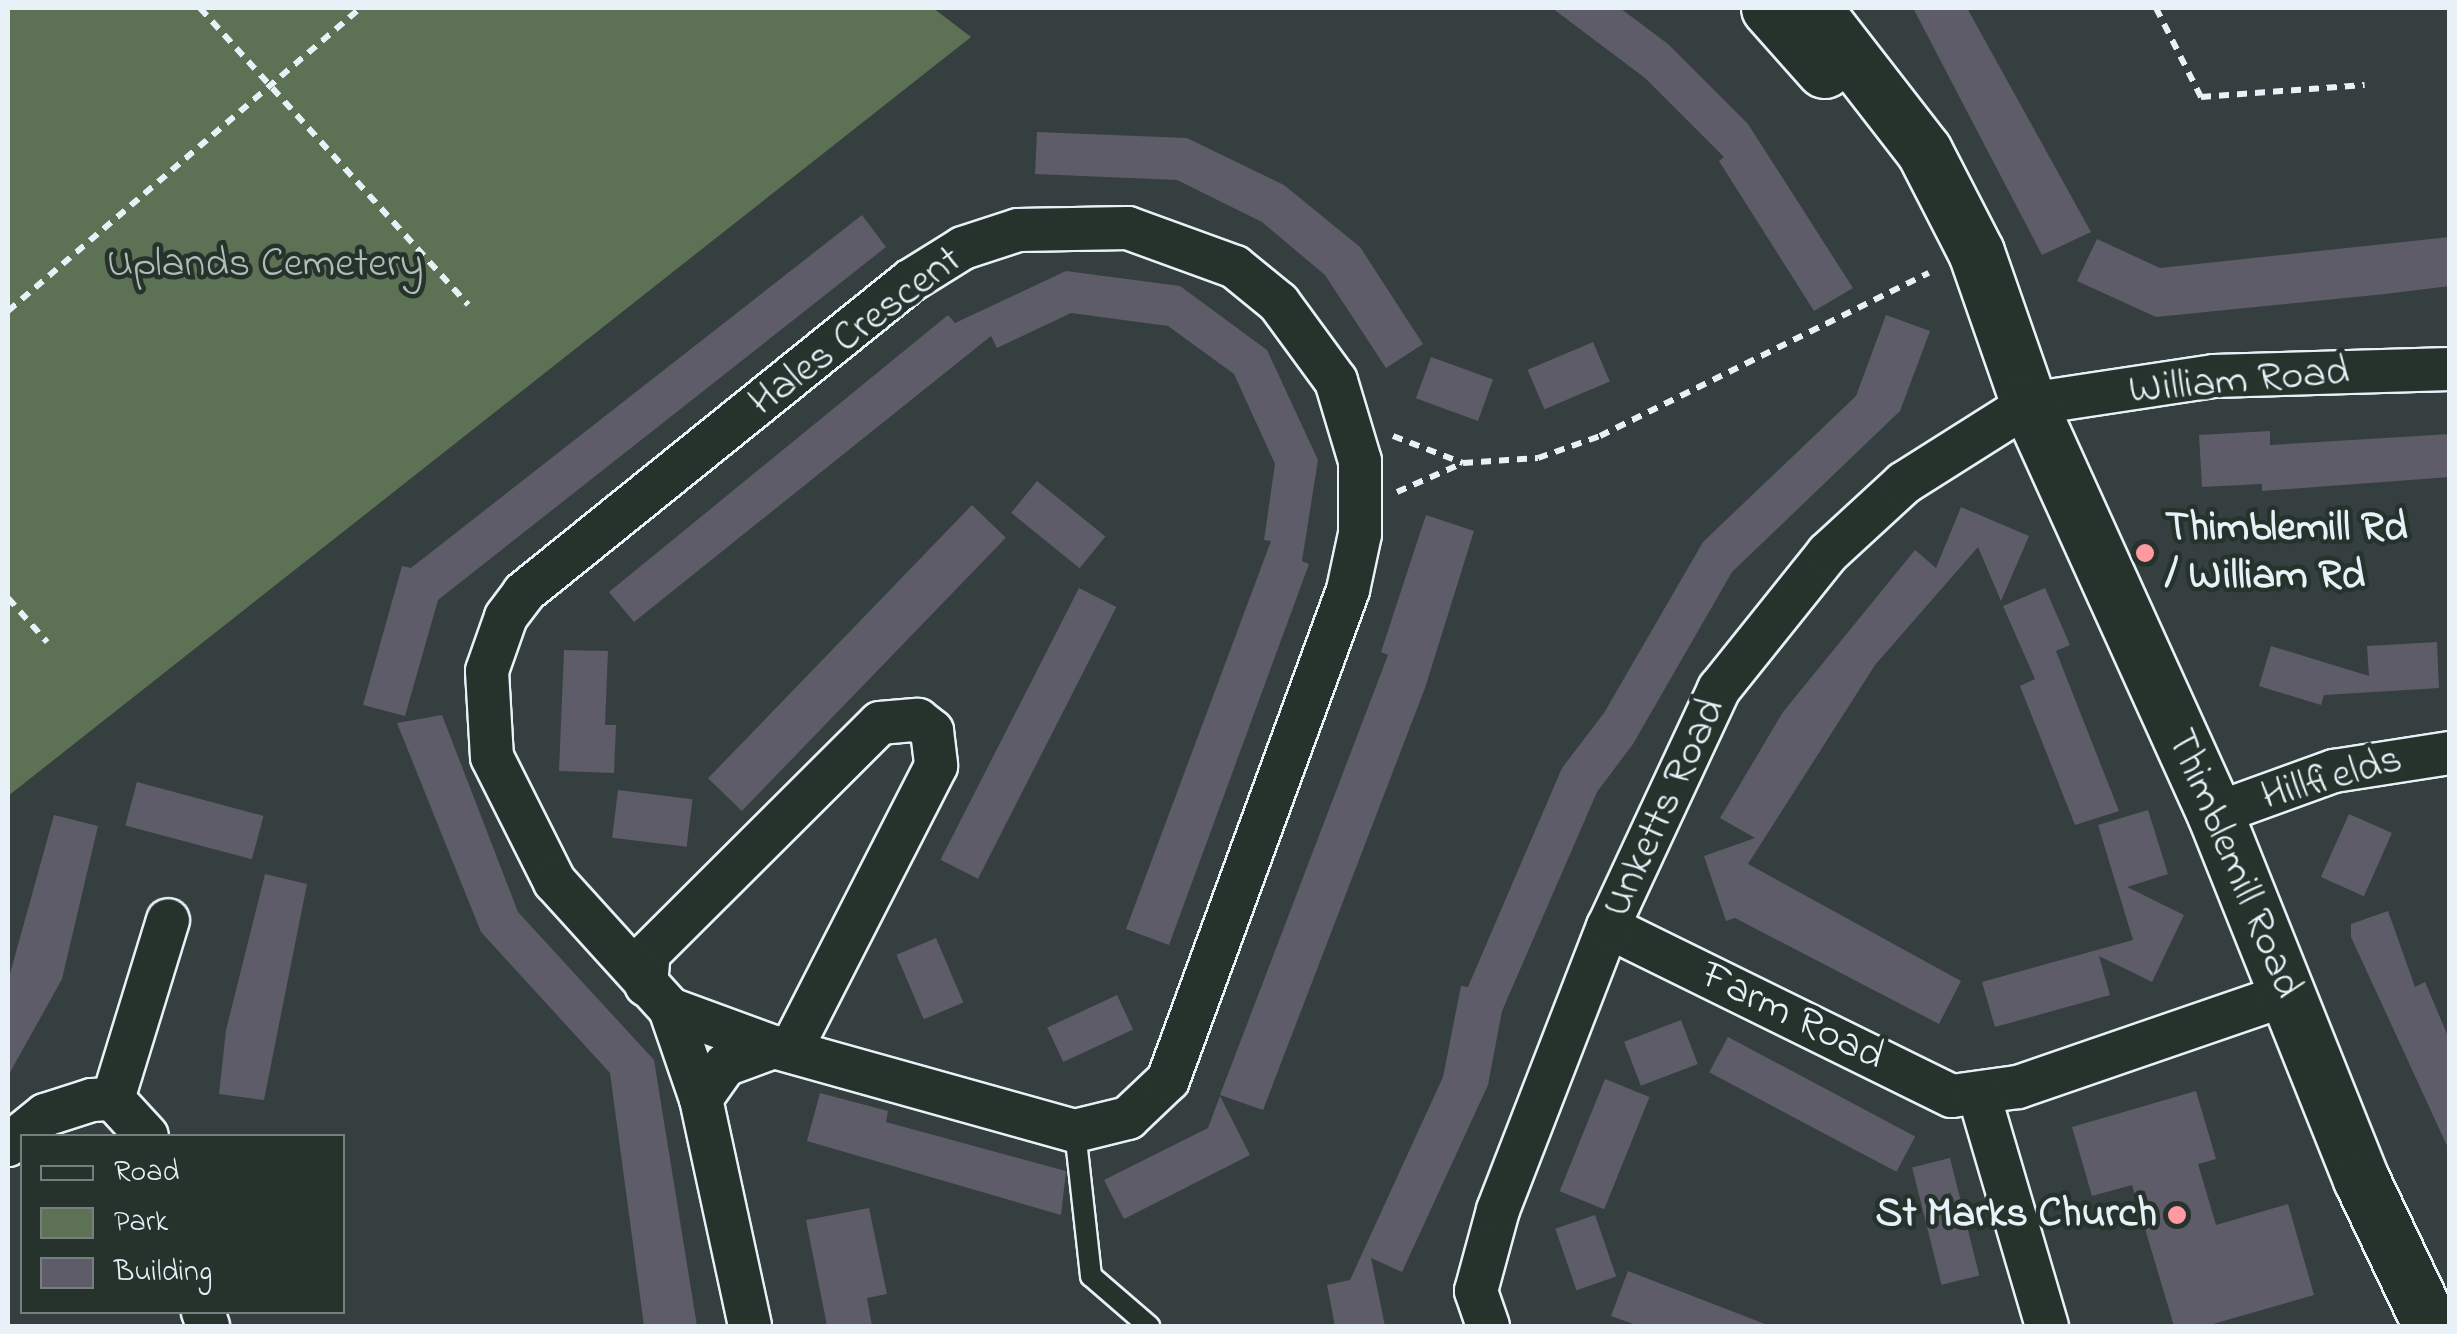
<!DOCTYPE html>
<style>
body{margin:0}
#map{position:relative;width:2457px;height:1334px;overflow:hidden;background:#363f3f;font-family:"Indie Flower",sans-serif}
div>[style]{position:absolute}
.green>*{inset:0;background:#5d7154}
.building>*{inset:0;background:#5d5c68;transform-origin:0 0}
.path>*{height:6px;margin-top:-3px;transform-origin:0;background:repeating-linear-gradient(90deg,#e8f1f8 0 10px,transparent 0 18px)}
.roads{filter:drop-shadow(2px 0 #e8f1f8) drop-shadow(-2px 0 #e8f1f8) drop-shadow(0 2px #e8f1f8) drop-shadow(0 -2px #e8f1f8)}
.service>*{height:20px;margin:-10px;padding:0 10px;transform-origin:10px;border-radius:10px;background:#26332d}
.minor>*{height:42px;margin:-21px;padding:0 21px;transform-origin:21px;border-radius:21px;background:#26332d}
.secondary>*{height:55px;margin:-27.5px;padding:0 27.5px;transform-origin:27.5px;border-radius:27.5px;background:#26332d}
.dots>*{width:28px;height:28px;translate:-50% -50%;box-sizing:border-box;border:5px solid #26332d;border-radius:50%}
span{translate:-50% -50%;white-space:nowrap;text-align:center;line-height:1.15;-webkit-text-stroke:9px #26332d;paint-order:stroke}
.park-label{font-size:42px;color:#b0beb6}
.street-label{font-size:42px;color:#e8f1f8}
.poi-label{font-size:42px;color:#e8f1f8;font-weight:700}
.left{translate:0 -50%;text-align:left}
.right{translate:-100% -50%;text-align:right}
.frame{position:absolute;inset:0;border:10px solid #e8f1f8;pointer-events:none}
.legend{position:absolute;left:20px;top:1134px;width:325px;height:180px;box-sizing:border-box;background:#26332d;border:2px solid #747f7e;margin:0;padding:12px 18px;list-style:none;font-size:30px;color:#e8f1f8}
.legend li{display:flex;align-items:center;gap:20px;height:50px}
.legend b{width:50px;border:2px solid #747f7e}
</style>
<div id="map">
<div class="green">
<div style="clip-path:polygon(8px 8px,933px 8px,971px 37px,8px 796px)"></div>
</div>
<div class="building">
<div style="clip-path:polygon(1552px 8px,1620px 8px,1668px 44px,1748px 124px,1853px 288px,1814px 311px,1719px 161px,1724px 157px,1645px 78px)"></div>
<div style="clip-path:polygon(1913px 8px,1967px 8px,2091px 232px,2042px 255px)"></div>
<div style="clip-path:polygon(1037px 132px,1187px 138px,1284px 185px,1360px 247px,1423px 344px,1386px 368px,1325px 275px,1262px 222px,1177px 180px,1035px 174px)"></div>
<div style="clip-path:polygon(862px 215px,886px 247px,438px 600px,405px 716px,363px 705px,402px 566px,411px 568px)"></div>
<div style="clip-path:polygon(2450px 237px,2450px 286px,2385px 294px,2156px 317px,2077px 281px,2097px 239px,2160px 268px)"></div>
<div style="clip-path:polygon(1066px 271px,1180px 286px,1267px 350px,1318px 460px,1302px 561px,1309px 564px,1169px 945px,1126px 929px,1271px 541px,1264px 540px,1275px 464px,1234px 374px,1168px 326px,1071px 313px,997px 348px,991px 336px,634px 622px,609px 592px,948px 315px,955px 323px)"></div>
<div style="clip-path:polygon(1886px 315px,1930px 331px,1900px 411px,1732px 572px,1633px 744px,1597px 792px,1502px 1011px,1488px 1085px,1402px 1272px,1371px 1258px,1385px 1326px,1335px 1326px,1327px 1285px,1350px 1280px,1443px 1077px,1461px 986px,1468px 987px,1562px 768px,1604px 713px,1703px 542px,1856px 396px)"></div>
<div style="left:1593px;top:342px;width:43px;height:71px;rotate:67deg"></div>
<div style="left:1431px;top:357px;width:66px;height:44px;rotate:20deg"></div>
<div style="clip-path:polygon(2270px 431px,2270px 445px,2450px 434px,2450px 477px,2262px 491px,2262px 484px,2202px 487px,2199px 435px)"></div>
<div style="left:1037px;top:481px;width:88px;height:41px;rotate:39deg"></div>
<div style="left:972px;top:505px;width:47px;height:380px;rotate:44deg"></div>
<div style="clip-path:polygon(1961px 507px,2029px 536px,2001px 601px,1978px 547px,1875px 665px,1748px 864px,1961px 981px,1939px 1024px,1735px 918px,1726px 921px,1704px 856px,1755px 838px,1720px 818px,1783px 712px,1915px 550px,1936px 568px)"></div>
<div style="clip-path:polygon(1426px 515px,1474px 531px,1425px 688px,1263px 1110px,1220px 1095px,1388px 655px,1381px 652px)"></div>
<div style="left:1079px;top:588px;width:42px;height:305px;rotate:27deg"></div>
<div style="clip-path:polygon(2045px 588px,2070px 645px,2056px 651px,2119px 811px,2075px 825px,2020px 686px,2035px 679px,2003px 606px)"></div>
<div style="clip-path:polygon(2437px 642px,2439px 688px,2324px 695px,2321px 705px,2259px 686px,2271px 646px,2369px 676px,2367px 646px)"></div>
<div style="clip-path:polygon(564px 650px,608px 651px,605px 725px,616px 725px,614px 773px,559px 771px)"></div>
<div style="clip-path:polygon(442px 715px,518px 912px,654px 1060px,697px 1326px,644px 1326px,610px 1073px,481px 932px,397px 723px)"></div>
<div style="left:137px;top:782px;width:131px;height:45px;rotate:15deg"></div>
<div style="left:618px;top:790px;width:75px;height:48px;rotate:7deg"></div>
<div style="clip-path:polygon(2148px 810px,2168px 874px,2127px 887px,2184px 915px,2152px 982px,2099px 956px,2110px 995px,1995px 1027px,1982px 982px,2133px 940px,2098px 825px)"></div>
<div style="left:2349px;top:814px;width:47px;height:69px;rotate:24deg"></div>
<div style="clip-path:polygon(54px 815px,98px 826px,62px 979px,8px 1076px,8px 981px)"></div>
<div style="clip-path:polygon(265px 874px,307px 884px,264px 1100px,219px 1094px,226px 1030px)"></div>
<div style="clip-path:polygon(2388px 911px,2415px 987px,2425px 982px,2450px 1041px,2449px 1150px,2351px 937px,2351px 924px)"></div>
<div style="left:936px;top:938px;width:70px;height:43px;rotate:67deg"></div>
<div style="left:1117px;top:995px;width:38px;height:77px;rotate:65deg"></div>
<div style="left:1681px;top:1020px;width:47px;height:61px;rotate:69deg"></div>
<div style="left:1728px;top:1037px;width:212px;height:40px;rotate:28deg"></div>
<div style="left:1605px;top:1079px;width:48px;height:121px;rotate:22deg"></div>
<div style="clip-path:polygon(2196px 1091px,2216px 1159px,2198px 1164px,2216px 1225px,2288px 1204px,2314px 1295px,2206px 1326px,2174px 1326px,2132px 1185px,2092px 1196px,2072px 1127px)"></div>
<div style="clip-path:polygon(820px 1093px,888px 1111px,886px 1122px,1066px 1171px,1061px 1215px,807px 1141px)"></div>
<div style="clip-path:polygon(1220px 1096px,1250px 1155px,1124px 1219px,1104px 1180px,1208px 1128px)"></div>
<div style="left:1950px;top:1158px;width:121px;height:39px;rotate:76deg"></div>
<div style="clip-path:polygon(869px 1208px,887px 1294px,867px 1298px,872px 1326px,827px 1326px,806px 1220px)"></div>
<div style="left:1595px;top:1215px;width:65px;height:42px;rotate:71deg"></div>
<div style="clip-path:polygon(1628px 1271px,1765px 1324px,1764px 1326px,1639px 1326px,1611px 1316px)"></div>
</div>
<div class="path">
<div style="left:200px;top:8px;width:400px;rotate:47.9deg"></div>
<div style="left:2156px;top:8px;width:100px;rotate:63.2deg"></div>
<div style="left:2201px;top:97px;width:164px;rotate:-4.2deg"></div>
<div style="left:8px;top:311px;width:464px;rotate:-40.7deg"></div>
<div style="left:1393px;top:436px;width:75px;rotate:21.1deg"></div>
<div style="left:1463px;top:463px;width:75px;rotate:-3.8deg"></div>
<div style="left:1538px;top:458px;width:66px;rotate:-19.5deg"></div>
<div style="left:1600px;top:436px;width:367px;rotate:-26.4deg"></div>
<div style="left:1397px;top:492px;width:72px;rotate:-23.7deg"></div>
<div style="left:8px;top:598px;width:59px;rotate:48.4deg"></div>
</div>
<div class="roads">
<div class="service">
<div style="left:1075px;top:1131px;width:146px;rotate:83.7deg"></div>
<div style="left:1091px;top:1276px;width:77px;rotate:40.8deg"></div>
</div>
<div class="minor">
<div style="left:2215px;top:814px;width:127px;rotate:-19.9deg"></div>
<div style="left:2334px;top:771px;width:117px;rotate:-8.8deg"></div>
<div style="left:1608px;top:927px;width:383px;rotate:26.2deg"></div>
<div style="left:1952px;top:1096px;width:67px;rotate:-7.8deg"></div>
<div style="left:2018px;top:1087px;width:286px;rotate:-19deg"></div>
<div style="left:646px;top:985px;width:32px;rotate:-85deg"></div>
<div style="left:649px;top:953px;width:326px;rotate:-44.9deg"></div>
<div style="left:880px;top:723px;width:38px;rotate:-5deg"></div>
<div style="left:918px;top:720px;width:18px;rotate:38deg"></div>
<div style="left:932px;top:731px;width:35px;rotate:83deg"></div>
<div style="left:936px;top:766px;width:318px;rotate:117.1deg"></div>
<div style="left:670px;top:1009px;width:111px;rotate:20.1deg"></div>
<div style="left:1979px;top:1095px;width:241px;rotate:73.6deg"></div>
<div style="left:113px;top:1099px;width:187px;rotate:-72.9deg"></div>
<div style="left:701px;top:1099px;width:42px;rotate:-54.8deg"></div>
<div style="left:725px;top:1065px;width:52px;rotate:-20.2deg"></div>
<div style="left:774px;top:1047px;width:313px;rotate:15.6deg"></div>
<div style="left:1075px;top:1131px;width:55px;rotate:-13.8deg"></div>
<div style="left:1128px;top:1118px;width:55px;rotate:-43.5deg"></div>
<div style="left:1168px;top:1080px;width:522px;rotate:-69.83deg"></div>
<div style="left:1348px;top:590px;width:57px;rotate:-77.9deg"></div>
<div style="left:1360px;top:534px;width:73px;rotate:-90deg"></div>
<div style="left:1360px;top:461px;width:84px;rotate:-106.7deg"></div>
<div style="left:1336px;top:381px;width:97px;rotate:-126.2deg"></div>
<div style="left:1279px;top:303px;width:57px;rotate:-140.7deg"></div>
<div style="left:1235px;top:267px;width:114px;rotate:-160deg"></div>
<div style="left:1128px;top:228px;width:110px;rotate:179deg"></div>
<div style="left:1018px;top:230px;width:58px;rotate:161.9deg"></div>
<div style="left:963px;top:248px;width:62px;rotate:148.1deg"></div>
<div style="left:910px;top:281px;width:496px;rotate:141.1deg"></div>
<div style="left:524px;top:593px;width:30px;rotate:127deg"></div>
<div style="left:506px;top:617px;width:57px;rotate:109.4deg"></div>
<div style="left:487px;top:671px;width:86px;rotate:86.7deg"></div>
<div style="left:492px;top:757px;width:140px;rotate:63.3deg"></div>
<div style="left:555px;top:882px;width:171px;rotate:47.8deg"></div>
<div style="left:670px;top:1009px;width:95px;rotate:71deg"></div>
<div style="left:701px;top:1099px;width:232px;rotate:77.8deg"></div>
<div style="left:8px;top:1145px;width:48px;rotate:-39deg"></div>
<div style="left:45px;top:1115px;width:49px;rotate:-17.7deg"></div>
<div style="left:92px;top:1100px;width:21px;rotate:-3deg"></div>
<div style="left:113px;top:1099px;width:50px;rotate:47.4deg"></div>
<div style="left:203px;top:1312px;width:15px;rotate:70deg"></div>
<div style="left:1488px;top:1326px;width:37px;rotate:-109deg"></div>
<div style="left:1476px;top:1291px;width:84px;rotate:-74.8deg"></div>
<div style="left:1498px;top:1210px;width:304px;rotate:-68.8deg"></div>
<div style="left:1608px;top:927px;width:263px;rotate:-65deg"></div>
<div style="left:1719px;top:689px;width:174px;rotate:-51.3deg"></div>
<div style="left:1828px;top:553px;width:103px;rotate:-42.6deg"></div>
<div style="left:1904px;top:483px;width:148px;rotate:-32.3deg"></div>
<div style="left:2029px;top:404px;width:187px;rotate:-8.6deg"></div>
<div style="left:2214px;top:376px;width:236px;rotate:-1.7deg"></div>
</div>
<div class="secondary">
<div style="left:1769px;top:8px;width:83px;rotate:48.4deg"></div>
<div style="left:1813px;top:8px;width:181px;rotate:52.2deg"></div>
<div style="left:1924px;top:151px;width:114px;rotate:62.8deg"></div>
<div style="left:1976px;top:252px;width:161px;rotate:70.8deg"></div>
<div style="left:2029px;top:404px;width:450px;rotate:65.6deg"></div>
<div style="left:2215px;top:814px;width:393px;rotate:68.2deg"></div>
<div style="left:2361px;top:1179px;width:163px;rotate:64.5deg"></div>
</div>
</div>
<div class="dots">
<div style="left:2145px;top:553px;background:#ff9aa2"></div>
<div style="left:2177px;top:1215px;background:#ff9aa2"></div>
</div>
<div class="park-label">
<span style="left:265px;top:265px">Uplands Cemetery</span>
</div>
<div class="street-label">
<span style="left:856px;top:332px;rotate:-37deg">Hales Crescent</span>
<span style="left:2239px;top:382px;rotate:-5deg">William Road</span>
<span style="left:2332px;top:779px;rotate:-16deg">Hillfields</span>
<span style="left:1665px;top:808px;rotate:-65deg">Unketts Road</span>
<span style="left:2233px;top:864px;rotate:67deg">Thimblemill Road</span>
<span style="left:1792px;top:1017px;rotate:26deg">Farm Road</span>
</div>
<div class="poi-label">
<span class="left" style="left:2165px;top:553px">Thimblemill Rd<br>/ William Rd</span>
<span class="right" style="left:2157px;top:1215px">St Marks Church</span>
</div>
<div class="frame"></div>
<ul class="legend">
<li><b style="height:12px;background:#26332d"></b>Road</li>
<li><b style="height:28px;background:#5d7154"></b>Park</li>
<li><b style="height:28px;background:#5d5c68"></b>Building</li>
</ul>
</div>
